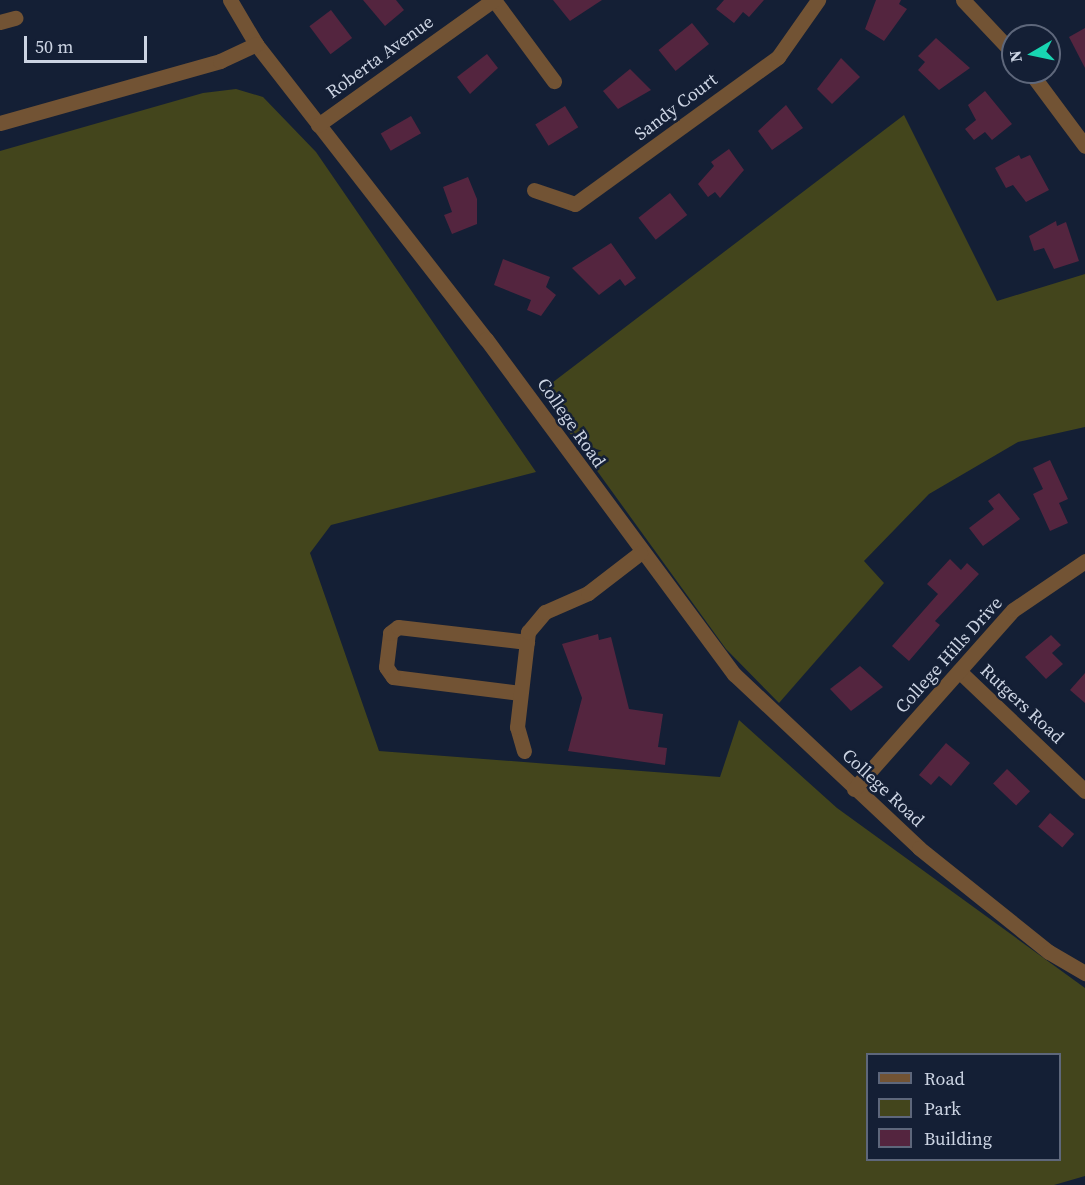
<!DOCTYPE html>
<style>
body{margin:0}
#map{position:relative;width:1085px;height:1185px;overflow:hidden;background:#141f35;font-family:"Source Serif 4",serif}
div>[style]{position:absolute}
.green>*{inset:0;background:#43451c}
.building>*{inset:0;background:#54253f;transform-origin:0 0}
.minor>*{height:15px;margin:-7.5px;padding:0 7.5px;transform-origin:7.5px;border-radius:7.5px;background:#725334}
span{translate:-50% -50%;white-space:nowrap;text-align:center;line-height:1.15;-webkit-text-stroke:5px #141f35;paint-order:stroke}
.street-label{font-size:18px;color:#ccd4e3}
.legend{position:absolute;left:866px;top:1053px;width:195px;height:108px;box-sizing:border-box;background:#141f35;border:2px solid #5e677b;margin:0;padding:8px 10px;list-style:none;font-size:18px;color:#ccd4e3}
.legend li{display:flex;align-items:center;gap:12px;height:30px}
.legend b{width:30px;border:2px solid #5e677b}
.north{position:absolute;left:1001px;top:24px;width:60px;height:60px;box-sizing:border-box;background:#141f35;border:2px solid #5e677b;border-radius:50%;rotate:261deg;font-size:16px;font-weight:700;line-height:24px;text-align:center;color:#ccd4e3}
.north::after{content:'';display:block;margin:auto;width:21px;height:27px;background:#18d5b2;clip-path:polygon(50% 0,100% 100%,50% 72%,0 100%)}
.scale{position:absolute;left:24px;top:36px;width:123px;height:27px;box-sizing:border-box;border:3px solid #ccd4e3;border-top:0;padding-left:8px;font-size:18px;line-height:21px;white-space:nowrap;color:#ccd4e3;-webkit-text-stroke:4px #141f35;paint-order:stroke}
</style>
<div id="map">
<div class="green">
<div style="clip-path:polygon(evenodd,236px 89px,263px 97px,316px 152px,536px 472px,331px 525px,310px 553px,379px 751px,720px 777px,739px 720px,837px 808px,1085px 988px,1085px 1176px,1054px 1185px,0 1185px,0 151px,203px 93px,236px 89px,1060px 1054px,1060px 1160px,868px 1160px,868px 1054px,1060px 1054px)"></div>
<div style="clip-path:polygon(904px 115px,997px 301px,1085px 274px,1085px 427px,1018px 442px,929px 494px,864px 561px,884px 583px,779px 703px,726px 649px,540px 392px)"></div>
</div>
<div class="building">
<div style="clip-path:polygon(363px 0,396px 0,404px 10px,385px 26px)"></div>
<div style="clip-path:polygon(553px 0,602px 0,570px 21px)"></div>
<div style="clip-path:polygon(724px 0,764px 0,749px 17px,743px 12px,734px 23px,716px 9px)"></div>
<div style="clip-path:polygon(876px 0,901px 0,899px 4px,907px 9px,884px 41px,865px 29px)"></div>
<div style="left:331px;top:10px;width:35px;height:27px;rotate:53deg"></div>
<div style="left:692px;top:23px;width:27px;height:43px;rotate:51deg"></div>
<div style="clip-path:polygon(1085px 28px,1085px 68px,1069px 37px)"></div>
<div style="clip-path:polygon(936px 38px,970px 68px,939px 90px,918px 70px,925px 62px,918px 56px)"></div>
<div style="clip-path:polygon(487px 54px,498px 68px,470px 94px,457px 77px)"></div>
<div style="clip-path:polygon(841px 58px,860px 77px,832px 104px,817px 89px)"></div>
<div style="clip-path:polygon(630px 69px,651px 90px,618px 109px,603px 91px)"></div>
<div style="clip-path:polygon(985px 91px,1012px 124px,992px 140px,985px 132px,974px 140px,965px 129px,976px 120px,968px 105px)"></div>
<div style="clip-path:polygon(786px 105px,803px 128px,772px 150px,758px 131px)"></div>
<div style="left:565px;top:106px;width:25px;height:35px;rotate:58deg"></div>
<div style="left:411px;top:116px;width:20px;height:35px;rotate:60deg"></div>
<div style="clip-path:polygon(729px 149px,744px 170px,720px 198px,715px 192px,708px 197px,698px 184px,714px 166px,711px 162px)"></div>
<div style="clip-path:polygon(1019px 155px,1021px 159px,1030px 155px,1049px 190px,1026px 202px,1013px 185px,1006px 188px,995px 168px)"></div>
<div style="clip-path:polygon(468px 177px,477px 199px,477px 224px,452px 234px,444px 215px,452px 212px,443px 187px)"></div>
<div style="left:670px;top:193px;width:28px;height:40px;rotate:52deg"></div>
<div style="clip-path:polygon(1056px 221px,1057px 226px,1066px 222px,1079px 261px,1054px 269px,1044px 248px,1034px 251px,1029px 236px)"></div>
<div style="clip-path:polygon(611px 243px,636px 278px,625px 286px,620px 279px,599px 295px,572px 268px)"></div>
<div style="clip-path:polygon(503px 259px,550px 277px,546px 287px,556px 295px,541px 316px,527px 310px,531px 300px,494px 285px)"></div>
<div style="clip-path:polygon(1050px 460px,1068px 499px,1059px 503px,1068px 523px,1050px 531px,1033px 494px,1043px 489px,1033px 468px)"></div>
<div style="clip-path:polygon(999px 493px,1020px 519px,983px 546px,969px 528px,994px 509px,988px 501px)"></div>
<div style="clip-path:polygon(950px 559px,961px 570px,967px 563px,979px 574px,935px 621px,940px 625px,909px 661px,892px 646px,938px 594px,927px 584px)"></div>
<div style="clip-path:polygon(598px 634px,599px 640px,611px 637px,629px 709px,663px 714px,658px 747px,667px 748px,665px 765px,568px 751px,582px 698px,562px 644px)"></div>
<div style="clip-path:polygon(1051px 635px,1061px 645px,1052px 653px,1063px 664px,1046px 679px,1025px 657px)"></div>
<div style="clip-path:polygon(860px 666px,883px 687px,851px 711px,830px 689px)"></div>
<div style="clip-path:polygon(1085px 673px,1085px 703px,1070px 690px)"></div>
<div style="clip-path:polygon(946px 743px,970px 763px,951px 786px,939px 776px,931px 785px,919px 775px)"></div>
<div style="left:1007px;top:769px;width:32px;height:20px;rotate:44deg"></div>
<div style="left:1050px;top:813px;width:32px;height:18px;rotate:41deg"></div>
</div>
<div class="minor">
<div style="left:230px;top:0;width:51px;rotate:59.4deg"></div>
<div style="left:256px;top:44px;width:374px;rotate:52.1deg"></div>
<div style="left:486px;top:339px;width:417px;rotate:53.5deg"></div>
<div style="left:734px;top:674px;width:254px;rotate:43.2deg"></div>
<div style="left:919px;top:848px;width:166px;rotate:38.7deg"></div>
<div style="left:1049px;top:952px;width:42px;rotate:30.3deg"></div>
<div style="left:494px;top:0;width:101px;rotate:53.5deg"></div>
<div style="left:963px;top:0;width:73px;rotate:46.7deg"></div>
<div style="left:0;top:22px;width:16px;rotate:-15deg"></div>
<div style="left:1030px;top:72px;width:92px;rotate:53.4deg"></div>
<div style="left:0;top:123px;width:229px;rotate:-15.7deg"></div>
<div style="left:220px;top:61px;width:40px;rotate:-25deg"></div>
<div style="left:318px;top:125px;width:215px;rotate:-35.5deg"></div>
<div style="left:534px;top:190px;width:43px;rotate:18.9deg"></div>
<div style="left:575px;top:204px;width:251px;rotate:-35.9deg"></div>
<div style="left:778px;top:57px;width:70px;rotate:-54.9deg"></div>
<div style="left:959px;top:671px;width:174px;rotate:43.6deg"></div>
<div style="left:520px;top:693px;width:128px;rotate:-172.8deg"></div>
<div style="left:393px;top:677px;width:12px;rotate:-125deg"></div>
<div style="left:386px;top:667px;width:34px;rotate:-83deg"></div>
<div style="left:390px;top:633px;width:10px;rotate:-37deg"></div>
<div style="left:398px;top:627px;width:130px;rotate:6.6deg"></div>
<div style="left:524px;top:751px;width:25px;rotate:-106deg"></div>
<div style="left:517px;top:727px;width:96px;rotate:-83.4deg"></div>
<div style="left:528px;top:632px;width:26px;rotate:-50deg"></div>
<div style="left:545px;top:612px;width:47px;rotate:-23.8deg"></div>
<div style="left:588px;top:593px;width:66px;rotate:-37.6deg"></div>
<div style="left:854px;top:789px;width:239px;rotate:-48.4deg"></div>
<div style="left:1013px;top:610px;width:87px;rotate:-34.2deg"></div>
</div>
<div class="street-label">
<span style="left:380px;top:57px;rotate:-36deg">Roberta Avenue</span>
<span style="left:676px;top:107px;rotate:-37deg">Sandy Court</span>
<span style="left:571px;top:423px;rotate:55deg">College Road</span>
<span style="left:949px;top:655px;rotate:-48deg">College Hills Drive</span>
<span style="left:1022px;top:704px;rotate:43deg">Rutgers Road</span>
<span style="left:883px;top:788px;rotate:43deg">College Road</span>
</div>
<ul class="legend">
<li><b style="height:8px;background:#725334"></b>Road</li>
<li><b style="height:16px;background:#43451c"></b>Park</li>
<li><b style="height:16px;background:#54253f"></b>Building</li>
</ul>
<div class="north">N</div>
<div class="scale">50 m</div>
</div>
